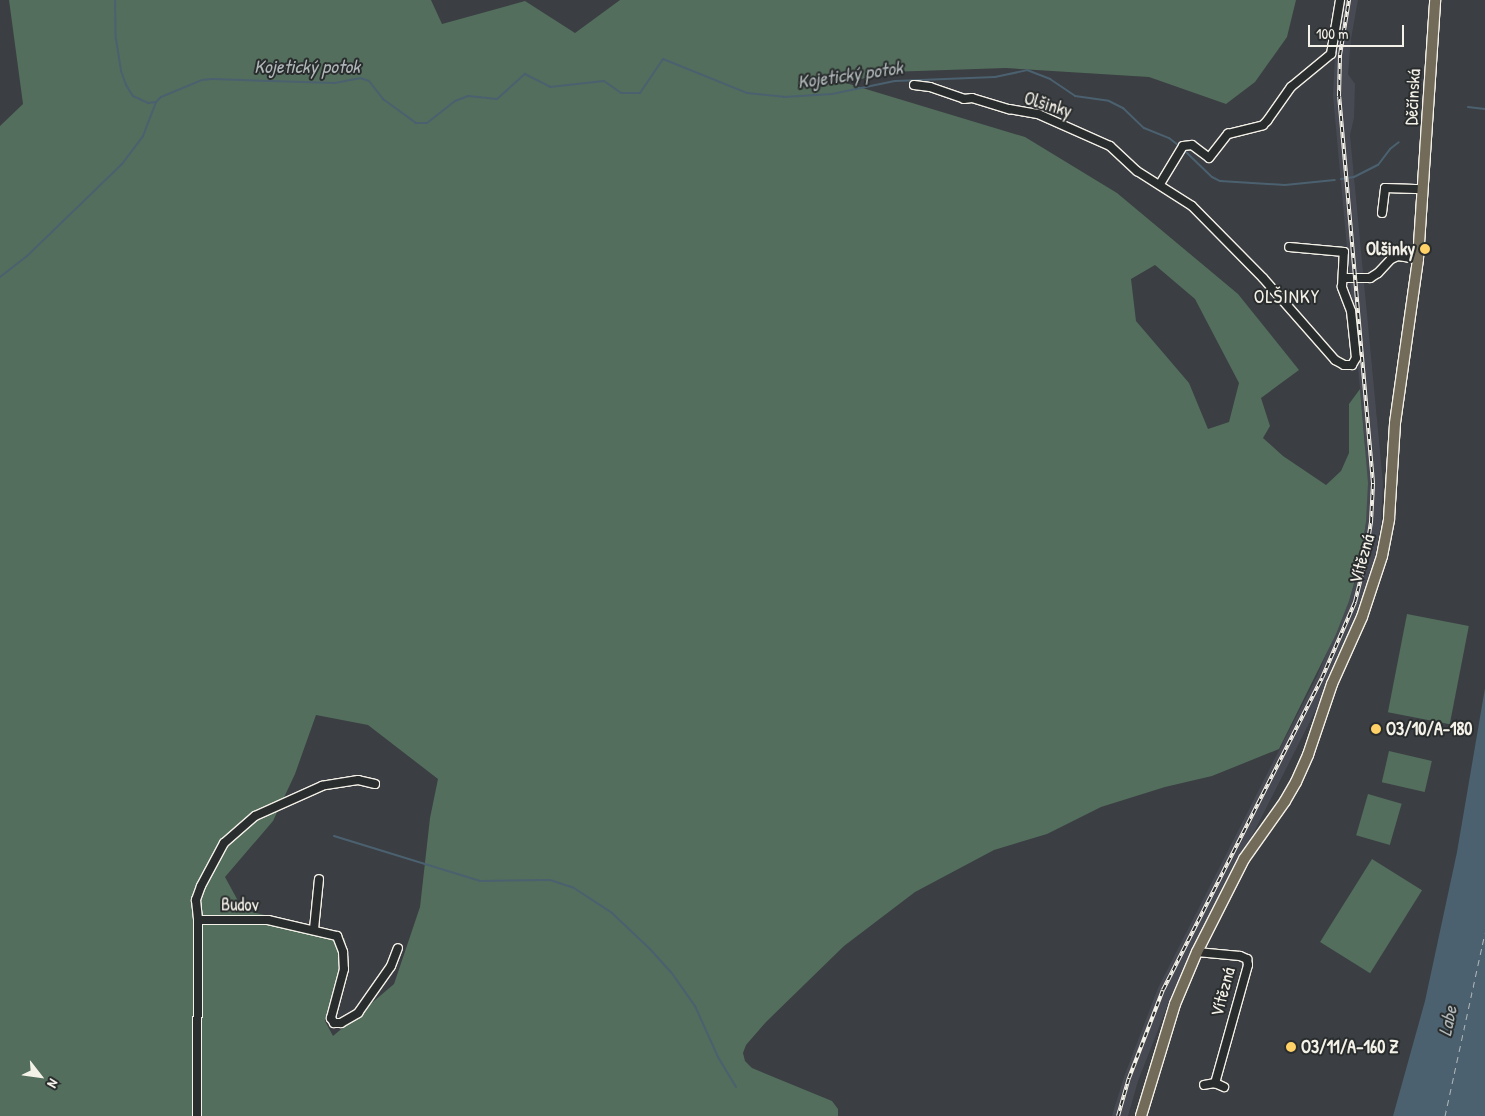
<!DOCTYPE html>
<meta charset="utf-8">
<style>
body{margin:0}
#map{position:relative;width:1485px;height:1116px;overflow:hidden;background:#3b3e43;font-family:"Patrick Hand",sans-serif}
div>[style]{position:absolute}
.built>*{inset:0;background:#474a52}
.green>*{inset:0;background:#536e5c;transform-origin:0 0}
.water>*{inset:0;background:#4b616f}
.stream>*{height:2px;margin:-1px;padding:0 1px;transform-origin:1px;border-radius:1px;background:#4b616f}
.ferry>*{height:1px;margin-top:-0.5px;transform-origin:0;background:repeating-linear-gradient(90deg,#b0b7b8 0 6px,transparent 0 11px)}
.roads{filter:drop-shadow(1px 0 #f4f1e8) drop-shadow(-1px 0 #f4f1e8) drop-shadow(0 1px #f4f1e8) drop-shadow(0 -1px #f4f1e8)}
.minor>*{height:8px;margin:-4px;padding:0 4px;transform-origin:4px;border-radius:4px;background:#2a2d2e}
.major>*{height:10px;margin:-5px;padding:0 5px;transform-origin:5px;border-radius:5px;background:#736b5a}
.rail>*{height:4px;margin-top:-2px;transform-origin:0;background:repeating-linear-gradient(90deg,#2a2d2e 0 5.5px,#f4f1e8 0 11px);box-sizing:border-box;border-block:1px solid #f4f1e8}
.dots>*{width:14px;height:14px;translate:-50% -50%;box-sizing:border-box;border:2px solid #2a2d2e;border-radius:50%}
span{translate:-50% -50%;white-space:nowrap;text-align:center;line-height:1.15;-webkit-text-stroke:4px #2a2d2e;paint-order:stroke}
.street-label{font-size:18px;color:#f4f1e8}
.poi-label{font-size:18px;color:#f4f1e8;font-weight:700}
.right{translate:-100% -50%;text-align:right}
.left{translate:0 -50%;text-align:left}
.water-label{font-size:19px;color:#b0b7b8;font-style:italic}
.neighbourhood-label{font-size:19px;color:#f4f1e8;letter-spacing:1px}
.north{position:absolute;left:15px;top:1051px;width:50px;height:50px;-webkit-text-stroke:4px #2a2d2e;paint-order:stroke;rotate:120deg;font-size:14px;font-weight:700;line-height:20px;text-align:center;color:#f4f1e8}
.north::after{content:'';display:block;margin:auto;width:18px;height:22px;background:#f4f1e8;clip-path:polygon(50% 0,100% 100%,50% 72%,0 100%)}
.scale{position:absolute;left:1308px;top:25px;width:96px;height:22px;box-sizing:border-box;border:2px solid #f4f1e8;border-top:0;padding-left:6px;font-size:15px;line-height:18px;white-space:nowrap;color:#f4f1e8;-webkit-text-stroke:4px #2a2d2e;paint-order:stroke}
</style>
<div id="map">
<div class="built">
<div style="clip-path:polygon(1344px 0,1358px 0,1351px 39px,1348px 74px,1355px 84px,1354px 118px,1350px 135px,1383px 483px,1381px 523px,1373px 570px,1364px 605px,1330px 682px,1172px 994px,1138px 1081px,1128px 1116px,1112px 1116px,1124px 1077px,1158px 988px,1317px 676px,1349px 601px,1359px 566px,1366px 522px,1365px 443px,1333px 96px,1335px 54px)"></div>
</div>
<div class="green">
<div style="clip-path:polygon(evenodd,9px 0,431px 0,442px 24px,525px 1px,575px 33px,620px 0,1296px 0,1287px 37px,1255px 82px,1226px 104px,1149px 77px,1006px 68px,888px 72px,846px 83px,1025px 137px,1117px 193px,1238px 294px,1299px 370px,1261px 398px,1270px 426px,1263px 438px,1283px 456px,1326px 485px,1341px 471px,1349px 453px,1349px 404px,1360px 389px,1368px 483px,1366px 522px,1359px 566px,1349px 601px,1336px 634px,1279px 749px,1212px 776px,1165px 787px,1101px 807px,1047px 834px,994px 850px,915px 892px,844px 946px,766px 1022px,746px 1045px,743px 1053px,745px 1061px,752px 1068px,832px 1101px,838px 1109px,838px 1116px,0 1116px,0 126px,23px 104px,9px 0,1155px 265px,1195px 299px,1239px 383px,1229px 422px,1208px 429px,1189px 383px,1136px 321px,1131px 279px,1155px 265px,9px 0,316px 715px,368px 725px,438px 779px,430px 818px,420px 907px,394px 984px,333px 1036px,325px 1021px,348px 963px,345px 939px,330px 930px,243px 910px,225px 877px,273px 821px,295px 774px,316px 715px)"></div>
<div style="left:1407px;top:614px;width:63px;height:100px;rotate:11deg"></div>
<div style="left:1389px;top:751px;width:44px;height:32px;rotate:13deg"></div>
<div style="left:1368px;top:794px;width:35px;height:43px;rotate:16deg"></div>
<div style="left:1372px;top:859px;width:59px;height:98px;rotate:32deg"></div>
</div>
<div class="water">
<div style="clip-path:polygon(1485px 688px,1485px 1116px,1393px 1116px,1425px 1001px,1457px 852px)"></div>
</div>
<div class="stream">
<div style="left:115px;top:0;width:39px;rotate:89deg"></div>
<div style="left:116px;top:39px;width:32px;rotate:81deg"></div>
<div style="left:121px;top:71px;width:15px;rotate:70deg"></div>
<div style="left:126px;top:85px;width:13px;rotate:58deg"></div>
<div style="left:133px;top:96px;width:17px;rotate:25deg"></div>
<div style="left:148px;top:103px;width:8px;rotate:-7deg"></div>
<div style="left:1468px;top:107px;width:17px;rotate:7deg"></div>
<div style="left:1186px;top:152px;width:36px;rotate:44deg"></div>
<div style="left:1212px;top:177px;width:9px;rotate:27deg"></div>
<div style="left:1220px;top:181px;width:65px;rotate:3.5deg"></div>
<div style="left:1285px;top:185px;width:50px;rotate:-5.7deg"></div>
<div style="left:1341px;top:179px;width:13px;rotate:-9deg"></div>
<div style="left:1354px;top:177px;width:27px;rotate:-27deg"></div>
<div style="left:1378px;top:165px;width:20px;rotate:-53deg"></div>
<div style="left:1390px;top:149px;width:11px;rotate:-38deg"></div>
<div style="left:0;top:277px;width:33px;rotate:-38deg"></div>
<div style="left:26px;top:257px;width:134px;rotate:-44.1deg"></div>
<div style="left:122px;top:164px;width:35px;rotate:-53deg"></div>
<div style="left:143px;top:136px;width:36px;rotate:-69deg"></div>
<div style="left:156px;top:102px;width:7px;rotate:-45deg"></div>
<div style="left:161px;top:97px;width:44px;rotate:-22.5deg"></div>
<div style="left:202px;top:80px;width:10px;rotate:-6deg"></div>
<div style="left:212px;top:79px;width:123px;rotate:1.9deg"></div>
<div style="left:335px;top:83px;width:25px;rotate:-11deg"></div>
<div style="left:360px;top:78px;width:9px;rotate:18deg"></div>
<div style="left:369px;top:81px;width:23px;rotate:52deg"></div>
<div style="left:383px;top:99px;width:41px;rotate:36deg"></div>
<div style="left:416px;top:123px;width:11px"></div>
<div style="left:427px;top:123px;width:36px;rotate:-38deg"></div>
<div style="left:455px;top:101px;width:14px;rotate:-21deg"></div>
<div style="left:468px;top:96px;width:29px;rotate:6deg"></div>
<div style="left:497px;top:99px;width:38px;rotate:-42deg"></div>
<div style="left:525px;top:74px;width:28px;rotate:27deg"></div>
<div style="left:550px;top:87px;width:54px;rotate:-6.3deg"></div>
<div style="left:604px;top:81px;width:21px;rotate:35deg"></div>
<div style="left:621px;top:93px;width:19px"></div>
<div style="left:640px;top:93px;width:41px;rotate:-55.9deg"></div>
<div style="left:663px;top:59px;width:91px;rotate:22deg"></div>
<div style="left:747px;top:93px;width:37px;rotate:6deg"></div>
<div style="left:784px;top:97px;width:48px;rotate:-3.6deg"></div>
<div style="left:832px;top:94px;width:64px;rotate:-11.7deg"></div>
<div style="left:895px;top:81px;width:100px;rotate:-2.3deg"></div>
<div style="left:995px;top:77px;width:33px;rotate:-12deg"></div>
<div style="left:1027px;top:70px;width:25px;rotate:21deg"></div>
<div style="left:1050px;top:79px;width:30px;rotate:34deg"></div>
<div style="left:1075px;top:96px;width:34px;rotate:8deg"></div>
<div style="left:1109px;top:101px;width:16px;rotate:27deg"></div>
<div style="left:1123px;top:108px;width:29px;rotate:44deg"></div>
<div style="left:1144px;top:128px;width:27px;rotate:22deg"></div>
<div style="left:1169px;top:138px;width:11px;rotate:38deg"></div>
<div style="left:334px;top:836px;width:153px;rotate:17.1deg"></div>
<div style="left:480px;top:881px;width:70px;rotate:-0.8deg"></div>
<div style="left:550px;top:880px;width:25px;rotate:18deg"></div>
<div style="left:574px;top:888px;width:45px;rotate:33.3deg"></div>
<div style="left:612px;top:913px;width:52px;rotate:43.5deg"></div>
<div style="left:650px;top:949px;width:31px;rotate:48deg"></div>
<div style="left:671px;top:972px;width:42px;rotate:54.8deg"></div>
<div style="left:695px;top:1006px;width:56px;rotate:65.7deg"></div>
<div style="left:718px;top:1057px;width:35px;rotate:59deg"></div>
</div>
<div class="ferry">
<div style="left:1445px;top:1116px;width:187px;rotate:-77.7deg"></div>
</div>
<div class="roads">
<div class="minor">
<div style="left:914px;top:85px;width:16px;rotate:7deg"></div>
<div style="left:930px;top:87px;width:36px;rotate:19deg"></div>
<div style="left:964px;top:99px;width:8px;rotate:-7deg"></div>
<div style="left:972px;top:98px;width:39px;rotate:17deg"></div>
<div style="left:1009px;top:109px;width:29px;rotate:10deg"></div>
<div style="left:1038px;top:114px;width:79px;rotate:24deg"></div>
<div style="left:1110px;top:146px;width:37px;rotate:43deg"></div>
<div style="left:1137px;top:171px;width:65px;rotate:32.5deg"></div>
<div style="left:1192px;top:206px;width:101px;rotate:45.4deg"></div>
<div style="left:1263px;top:278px;width:109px;rotate:48.7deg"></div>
<div style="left:1335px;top:360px;width:10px;rotate:29deg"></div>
<div style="left:1344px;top:365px;width:8px"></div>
<div style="left:1352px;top:365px;width:8px;rotate:-60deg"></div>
<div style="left:1356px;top:358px;width:47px;rotate:-96.1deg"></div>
<div style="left:1351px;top:311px;width:26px;rotate:-111deg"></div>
<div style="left:1342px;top:287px;width:35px;rotate:-87deg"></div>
<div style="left:1344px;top:252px;width:55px;rotate:-174.8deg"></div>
<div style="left:1160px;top:184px;width:44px;rotate:-58.8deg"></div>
<div style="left:1183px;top:146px;width:9px;rotate:-6deg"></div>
<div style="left:1192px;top:145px;width:21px;rotate:37deg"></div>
<div style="left:1209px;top:158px;width:31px;rotate:-52deg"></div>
<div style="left:1228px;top:134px;width:36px;rotate:-14deg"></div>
<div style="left:1263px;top:125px;width:6px;rotate:-45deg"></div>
<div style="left:1267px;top:121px;width:42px;rotate:-54.8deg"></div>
<div style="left:1291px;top:87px;width:52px;rotate:-39.5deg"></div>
<div style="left:1331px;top:54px;width:55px;rotate:-80.5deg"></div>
<div style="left:1382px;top:213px;width:25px;rotate:-83deg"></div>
<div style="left:1385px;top:188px;width:38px;rotate:2deg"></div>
<div style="left:1343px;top:278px;width:27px"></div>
<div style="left:1370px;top:278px;width:9px;rotate:-32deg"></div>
<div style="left:1378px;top:273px;width:19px;rotate:-47deg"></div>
<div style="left:1391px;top:259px;width:8px;rotate:-23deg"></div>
<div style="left:1398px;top:256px;width:20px;rotate:9deg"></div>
<div style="left:375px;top:784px;width:17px;rotate:-167deg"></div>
<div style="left:358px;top:780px;width:36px;rotate:171deg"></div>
<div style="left:322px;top:786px;width:73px;rotate:155.9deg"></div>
<div style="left:255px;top:816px;width:41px;rotate:138.9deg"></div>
<div style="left:224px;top:843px;width:49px;rotate:118.1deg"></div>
<div style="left:201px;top:886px;width:15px;rotate:110deg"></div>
<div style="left:196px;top:900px;width:20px;rotate:84deg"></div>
<div style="left:198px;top:920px;width:70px"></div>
<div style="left:268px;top:920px;width:71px;rotate:13.1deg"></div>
<div style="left:337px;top:936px;width:17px;rotate:69deg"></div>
<div style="left:343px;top:952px;width:17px;rotate:87deg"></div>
<div style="left:344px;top:969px;width:51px;rotate:104.9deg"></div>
<div style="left:331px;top:1018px;width:6px;rotate:59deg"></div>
<div style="left:334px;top:1023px;width:7px"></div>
<div style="left:341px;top:1023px;width:20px;rotate:-30deg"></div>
<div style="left:358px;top:1013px;width:57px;rotate:-54.9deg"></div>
<div style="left:391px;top:966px;width:19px;rotate:-69deg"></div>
<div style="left:314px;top:929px;width:50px;rotate:-84.3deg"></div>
<div style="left:1197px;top:952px;width:43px;rotate:5.3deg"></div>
<div style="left:1240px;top:956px;width:8px;rotate:23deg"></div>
<div style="left:1247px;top:959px;width:6px;rotate:81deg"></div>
<div style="left:1248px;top:965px;width:123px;rotate:105.6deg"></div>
<div style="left:1215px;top:1083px;width:11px;rotate:170deg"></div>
<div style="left:1215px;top:1083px;width:10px;rotate:24deg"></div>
<div style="left:197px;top:1116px;width:196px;rotate:-89.7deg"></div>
</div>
<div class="major">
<div style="left:1141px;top:1116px;width:117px;rotate:-73.1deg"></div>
<div style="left:1175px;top:1004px;width:56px;rotate:-67.1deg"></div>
<div style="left:1197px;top:952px;width:104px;rotate:-63.2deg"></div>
<div style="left:1244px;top:859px;width:71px;rotate:-54.7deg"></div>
<div style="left:1285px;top:801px;width:22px;rotate:-60deg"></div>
<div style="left:1296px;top:782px;width:30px;rotate:-66deg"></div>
<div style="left:1308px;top:755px;width:75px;rotate:-71.3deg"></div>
<div style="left:1332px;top:684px;width:73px;rotate:-65.9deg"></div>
<div style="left:1362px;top:617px;width:64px;rotate:-71.8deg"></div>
<div style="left:1382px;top:556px;width:38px;rotate:-79deg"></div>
<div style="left:1389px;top:519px;width:96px;rotate:-86.4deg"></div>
<div style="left:1395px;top:423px;width:166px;rotate:-82deg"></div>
<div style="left:1418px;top:259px;width:260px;rotate:-86.2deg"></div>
</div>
</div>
<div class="rail">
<div style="left:1118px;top:1116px;width:40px;rotate:-74deg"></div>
<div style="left:1129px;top:1078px;width:94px;rotate:-68.9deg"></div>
<div style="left:1163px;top:990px;width:350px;rotate:-63deg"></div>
<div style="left:1322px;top:678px;width:83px;rotate:-66.5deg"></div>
<div style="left:1355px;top:602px;width:36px;rotate:-76deg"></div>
<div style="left:1364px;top:567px;width:46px;rotate:-81.2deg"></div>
<div style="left:1371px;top:522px;width:39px;rotate:-87deg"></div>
<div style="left:1373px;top:483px;width:388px;rotate:-95deg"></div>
<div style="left:1339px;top:96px;width:41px;rotate:-88.6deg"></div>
<div style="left:1340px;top:55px;width:56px;rotate:-80.7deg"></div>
</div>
<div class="dots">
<div style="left:1425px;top:249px;background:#ffd166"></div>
<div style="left:1376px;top:729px;background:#ffd166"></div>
<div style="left:1291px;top:1047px;background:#ffd166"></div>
</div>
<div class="street-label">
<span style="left:1413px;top:97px;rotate:-87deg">Děčínská</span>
<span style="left:1048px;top:105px;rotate:17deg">Olšinky</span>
<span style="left:1362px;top:559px;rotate:-74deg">Vítězná</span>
<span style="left:240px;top:905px;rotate:1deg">Budov</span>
<span style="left:1223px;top:992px;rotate:-75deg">Vítězná</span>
</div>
<div class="poi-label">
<span class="right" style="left:1415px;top:249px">Olšinky</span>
<span class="left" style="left:1386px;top:729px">O3/10/A-180</span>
<span class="left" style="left:1301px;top:1047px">O3/11/A-160 Z</span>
</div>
<div class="water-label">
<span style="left:307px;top:67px">Kojetický potok</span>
<span style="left:850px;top:75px;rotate:-8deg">Kojetický potok</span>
<span style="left:1448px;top:1021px;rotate:-78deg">Labe</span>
</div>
<div class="neighbourhood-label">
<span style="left:1287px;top:297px">OLŠINKY</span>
</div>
<div class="north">N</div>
<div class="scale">100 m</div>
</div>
